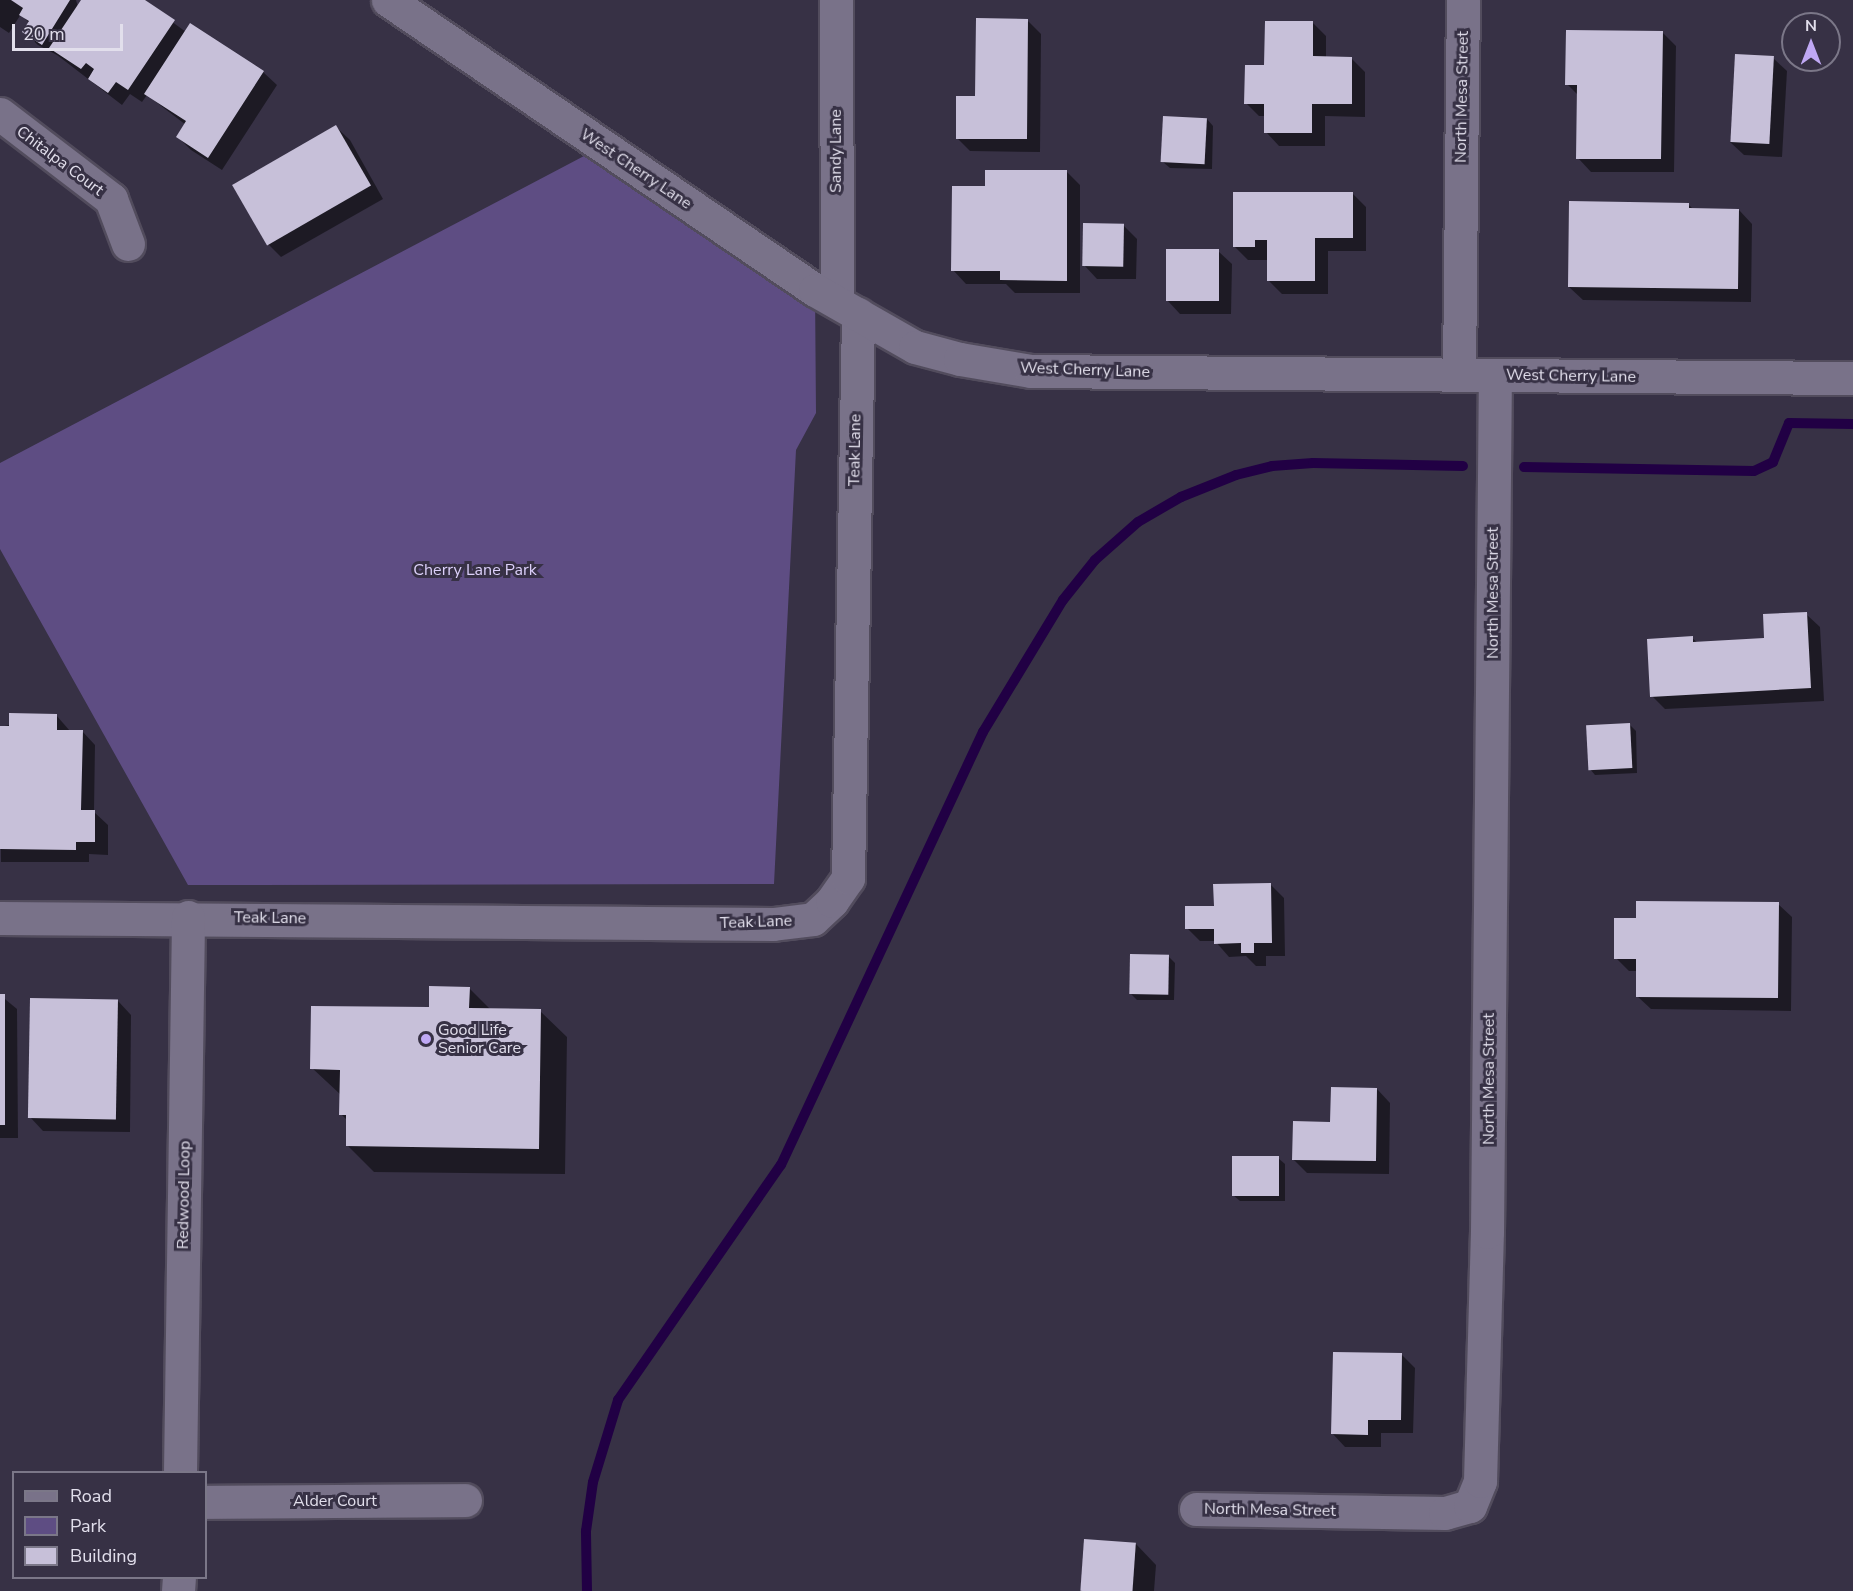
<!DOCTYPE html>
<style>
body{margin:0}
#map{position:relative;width:1853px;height:1591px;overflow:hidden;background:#373145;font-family:"Nunito Sans",sans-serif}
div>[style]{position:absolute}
.green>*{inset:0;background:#5e4d83}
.shadow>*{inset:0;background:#0007}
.stream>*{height:10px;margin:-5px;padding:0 5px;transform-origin:5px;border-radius:5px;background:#210044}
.building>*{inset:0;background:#c7c0d9;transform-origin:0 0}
.roads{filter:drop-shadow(2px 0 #524c5d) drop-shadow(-2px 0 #524c5d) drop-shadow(0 2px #524c5d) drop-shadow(0 -2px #524c5d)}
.street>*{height:33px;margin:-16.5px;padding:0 16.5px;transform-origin:16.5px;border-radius:16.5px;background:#797289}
.secondary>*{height:33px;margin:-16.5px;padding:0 16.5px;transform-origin:16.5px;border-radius:16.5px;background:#797289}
.dots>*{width:16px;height:16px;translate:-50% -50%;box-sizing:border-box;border:3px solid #373145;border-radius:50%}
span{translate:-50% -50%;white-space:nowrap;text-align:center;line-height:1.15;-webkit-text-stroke:6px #373145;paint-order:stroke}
.street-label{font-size:16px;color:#e2dfec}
.park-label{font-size:16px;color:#dcd0fa}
.poi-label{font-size:16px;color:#e2dfec}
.left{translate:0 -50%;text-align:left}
.legend{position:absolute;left:12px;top:1471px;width:195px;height:108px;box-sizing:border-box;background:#373145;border:2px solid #7b7788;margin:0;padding:8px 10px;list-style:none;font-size:18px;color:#e2dfec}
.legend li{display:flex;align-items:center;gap:12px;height:30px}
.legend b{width:30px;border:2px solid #7b7788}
.north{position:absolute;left:1781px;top:12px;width:60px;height:60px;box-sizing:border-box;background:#373145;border:2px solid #7b7788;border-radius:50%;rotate:0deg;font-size:16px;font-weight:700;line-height:24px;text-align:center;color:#e2dfec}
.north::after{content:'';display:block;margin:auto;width:21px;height:27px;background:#bfa8f4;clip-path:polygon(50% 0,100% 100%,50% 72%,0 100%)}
.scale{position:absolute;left:12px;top:24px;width:111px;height:27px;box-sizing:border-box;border:3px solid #e2dfec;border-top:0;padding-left:8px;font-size:18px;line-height:21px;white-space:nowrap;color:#e2dfec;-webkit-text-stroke:4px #373145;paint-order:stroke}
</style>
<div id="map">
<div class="green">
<div style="clip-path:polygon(603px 146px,815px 290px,816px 413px,796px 450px,774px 884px,188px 885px,0 549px,0 463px)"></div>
</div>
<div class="shadow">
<div style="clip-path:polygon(0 0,76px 0,78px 7px,83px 0,142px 0,186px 32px,263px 72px,277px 85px,222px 170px,191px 150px,178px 137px,186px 125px,147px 95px,142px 102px,130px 94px,122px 105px,57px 55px,38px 45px,24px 32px,29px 23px,21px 14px,9px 33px,0 27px)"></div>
<div style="clip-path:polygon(1028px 21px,1041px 34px,1040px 152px,970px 151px,957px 138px,977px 97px)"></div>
<div style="clip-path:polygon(1312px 22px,1326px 36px,1326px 58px,1352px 59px,1365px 72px,1365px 117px,1325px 116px,1325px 146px,1279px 146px,1266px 132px,1266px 116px,1259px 116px,1246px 103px,1266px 67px)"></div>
<div style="clip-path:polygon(1662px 32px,1676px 46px,1674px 172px,1591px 172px,1578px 158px,1578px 95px,1567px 84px)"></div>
<div style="clip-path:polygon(1773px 58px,1787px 71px,1782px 157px,1744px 155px,1730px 142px)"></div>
<div style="clip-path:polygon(1207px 119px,1213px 126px,1212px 169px,1170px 168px,1163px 162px)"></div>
<div style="clip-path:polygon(336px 127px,350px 140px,383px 199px,281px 257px,268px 244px,234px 184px)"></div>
<div style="clip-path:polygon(1067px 172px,1080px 185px,1080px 293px,1015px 293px,1006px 284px,966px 284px,953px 270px)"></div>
<div style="clip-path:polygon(1353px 194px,1366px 207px,1366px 251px,1328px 251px,1328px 294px,1282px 294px,1269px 281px,1269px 260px,1248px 260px,1234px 246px)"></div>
<div style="clip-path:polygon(1688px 204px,1694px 210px,1739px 210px,1752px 224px,1751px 302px,1583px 300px,1569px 287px)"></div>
<div style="clip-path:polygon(1123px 225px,1137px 239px,1136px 279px,1097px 279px,1084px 265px)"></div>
<div style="clip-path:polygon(1218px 251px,1232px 264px,1231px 314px,1180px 314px,1167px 300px)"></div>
<div style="clip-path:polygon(1806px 614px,1820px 627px,1824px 701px,1665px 709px,1652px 696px,1692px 638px,1698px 643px,1766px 640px)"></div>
<div style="clip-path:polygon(56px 715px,70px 731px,82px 731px,95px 745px,94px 812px,108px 825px,108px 855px,89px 854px,89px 862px,1px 862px,0 727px)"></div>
<div style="clip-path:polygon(1630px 725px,1636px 731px,1637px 773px,1595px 775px,1589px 768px)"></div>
<div style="clip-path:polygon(1271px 885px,1284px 898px,1285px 956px,1266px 956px,1266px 966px,1256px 966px,1246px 956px,1229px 957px,1215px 941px,1200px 941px,1187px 928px,1215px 907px)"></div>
<div style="clip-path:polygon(1778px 904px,1792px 917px,1791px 1011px,1651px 1009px,1637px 996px,1637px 971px,1629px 971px,1616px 958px,1638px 920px)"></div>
<div style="clip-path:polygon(1168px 956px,1175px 963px,1174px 1000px,1137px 1000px,1131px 994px)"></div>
<div style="clip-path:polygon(469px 988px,491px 1010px,540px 1011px,567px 1037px,565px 1174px,374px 1172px,347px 1145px,348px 1121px,341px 1114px,341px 1095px,312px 1068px)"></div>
<div style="clip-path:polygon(0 995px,17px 1009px,18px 1138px,0 1138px)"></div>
<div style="clip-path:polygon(118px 1001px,131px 1015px,130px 1132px,43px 1131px,30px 1117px)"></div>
<div style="clip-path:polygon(1377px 1089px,1390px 1103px,1389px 1174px,1307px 1173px,1294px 1160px,1331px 1123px)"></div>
<div style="clip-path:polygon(1278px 1158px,1285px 1164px,1285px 1201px,1240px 1201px,1233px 1195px)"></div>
<div style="clip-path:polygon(1402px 1355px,1415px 1368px,1413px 1433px,1381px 1433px,1381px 1447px,1345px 1447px,1332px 1433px)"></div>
<div style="clip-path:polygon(1136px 1544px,1156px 1565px,1154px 1591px,1082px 1591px)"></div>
</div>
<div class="stream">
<div style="left:1524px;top:467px;width:230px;rotate:1deg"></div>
<div style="left:1754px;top:471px;width:21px;rotate:-25deg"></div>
<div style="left:1773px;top:462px;width:42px;rotate:-67.7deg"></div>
<div style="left:1789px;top:423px;width:64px;rotate:0.9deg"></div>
<div style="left:587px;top:1591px;width:60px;rotate:-91deg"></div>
<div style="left:586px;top:1531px;width:49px;rotate:-81.9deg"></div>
<div style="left:593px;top:1482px;width:86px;rotate:-73deg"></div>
<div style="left:618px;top:1400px;width:286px;rotate:-55.3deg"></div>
<div style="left:781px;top:1165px;width:478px;rotate:-65deg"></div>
<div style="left:983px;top:732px;width:154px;rotate:-58.8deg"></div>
<div style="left:1063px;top:600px;width:51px;rotate:-51.3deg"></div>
<div style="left:1095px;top:560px;width:57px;rotate:-41.5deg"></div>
<div style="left:1138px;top:522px;width:50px;rotate:-30.2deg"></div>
<div style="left:1181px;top:497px;width:59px;rotate:-21.8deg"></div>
<div style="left:1236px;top:475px;width:37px;rotate:-14deg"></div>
<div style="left:1272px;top:466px;width:41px;rotate:-4.2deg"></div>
<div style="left:1313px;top:463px;width:150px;rotate:1.1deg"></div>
</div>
<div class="building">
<div style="clip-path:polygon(11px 0,70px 0,42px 45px,22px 32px,29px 21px,19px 15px,23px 8px)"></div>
<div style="clip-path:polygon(81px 0,145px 0,175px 20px,128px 90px,116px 82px,108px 93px,88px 79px,94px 69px,86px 63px,81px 69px,49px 48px)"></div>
<div style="clip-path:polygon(976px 18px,1028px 19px,1027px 139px,956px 139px,956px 96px,975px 96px)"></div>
<div style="clip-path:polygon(1265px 21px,1313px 21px,1313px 56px,1352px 57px,1352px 104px,1312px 104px,1312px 133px,1264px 133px,1264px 104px,1244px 104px,1245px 65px,1264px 65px)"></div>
<div style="clip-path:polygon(190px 23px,264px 71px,208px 158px,176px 137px,186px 121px,144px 94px)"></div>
<div style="clip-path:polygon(1566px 30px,1663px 31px,1661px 159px,1576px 159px,1577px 85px,1565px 85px)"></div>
<div style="left:1735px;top:54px;width:39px;height:88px;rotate:3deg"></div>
<div style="left:1163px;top:116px;width:44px;height:46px;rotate:3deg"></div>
<div style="left:336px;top:125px;width:70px;height:120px;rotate:60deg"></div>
<div style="clip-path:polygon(985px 170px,1067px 170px,1067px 281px,1000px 280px,1000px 271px,951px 271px,952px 186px,985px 186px)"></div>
<div style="clip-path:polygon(1233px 192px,1353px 192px,1353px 238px,1315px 238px,1315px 281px,1267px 281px,1267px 240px,1255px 240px,1255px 247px,1233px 247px)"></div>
<div style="clip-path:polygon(1569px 201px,1689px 203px,1689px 208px,1739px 209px,1738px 289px,1568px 287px)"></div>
<div style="left:1083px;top:223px;width:41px;height:43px;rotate:1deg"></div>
<div style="left:1166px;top:249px;width:53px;height:52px"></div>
<div style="clip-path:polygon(1807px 612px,1811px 688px,1650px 697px,1647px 639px,1693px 636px,1693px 642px,1764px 638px,1763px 614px)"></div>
<div style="clip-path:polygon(9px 713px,57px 714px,57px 730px,83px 730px,81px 810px,95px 810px,95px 842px,76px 842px,76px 850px,0 849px,0 726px,9px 726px)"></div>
<div style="left:1630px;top:723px;width:45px;height:44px;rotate:87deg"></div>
<div style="clip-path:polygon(1271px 883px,1272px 943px,1254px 943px,1254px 953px,1241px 953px,1241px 943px,1214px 944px,1214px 929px,1185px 929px,1185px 906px,1214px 906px,1213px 884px)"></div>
<div style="clip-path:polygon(1636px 901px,1779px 902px,1778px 998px,1636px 997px,1636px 959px,1614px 959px,1614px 918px,1636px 918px)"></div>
<div style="left:1130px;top:954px;width:39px;height:40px;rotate:1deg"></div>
<div style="clip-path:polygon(429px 986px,470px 987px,469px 1008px,541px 1009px,539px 1149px,346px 1146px,346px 1115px,339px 1115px,340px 1070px,310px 1069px,311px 1006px,429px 1007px)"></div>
<div style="left:0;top:994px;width:5px;height:131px"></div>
<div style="left:30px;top:998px;width:88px;height:120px;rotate:1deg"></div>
<div style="clip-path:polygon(1331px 1087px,1377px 1088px,1376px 1161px,1292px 1160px,1293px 1121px,1330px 1122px)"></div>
<div style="left:1232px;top:1156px;width:47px;height:40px"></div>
<div style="clip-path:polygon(1333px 1352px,1402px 1353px,1401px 1420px,1368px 1420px,1368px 1435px,1331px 1434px)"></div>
<div style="left:1084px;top:1539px;width:52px;height:52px;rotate:4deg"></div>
</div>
<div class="roads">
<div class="street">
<div style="left:836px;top:0;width:302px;rotate:89.8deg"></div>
<div style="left:0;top:114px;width:140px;rotate:37.4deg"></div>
<div style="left:111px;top:199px;width:48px;rotate:69.3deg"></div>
<div style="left:1459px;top:375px;width:375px;rotate:-89.4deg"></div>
<div style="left:0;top:918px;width:773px;rotate:0.44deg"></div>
<div style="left:773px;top:924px;width:40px;rotate:-7.1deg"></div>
<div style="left:813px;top:919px;width:26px;rotate:-43deg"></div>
<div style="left:832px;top:901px;width:28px;rotate:-55deg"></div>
<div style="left:848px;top:878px;width:564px;rotate:-88.98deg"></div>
<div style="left:180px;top:1472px;width:555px;rotate:-89.17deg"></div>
<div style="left:206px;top:1502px;width:259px;rotate:-0.4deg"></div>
<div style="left:1196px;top:1509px;width:249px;rotate:0.9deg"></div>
<div style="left:1445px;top:1513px;width:26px;rotate:-16deg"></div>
<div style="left:1470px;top:1506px;width:27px;rotate:-68deg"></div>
<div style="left:1480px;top:1481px;width:249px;rotate:-88.4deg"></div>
<div style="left:1487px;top:1232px;width:857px;rotate:-89.47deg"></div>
<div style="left:178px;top:1591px;width:13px;rotate:-86deg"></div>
</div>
<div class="secondary">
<div style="left:388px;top:0;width:516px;rotate:34.18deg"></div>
<div style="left:815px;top:290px;width:115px;rotate:29.7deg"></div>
<div style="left:915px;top:347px;width:47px;rotate:14.9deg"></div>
<div style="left:960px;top:359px;width:72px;rotate:9.6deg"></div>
<div style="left:1031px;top:371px;width:822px;rotate:0.49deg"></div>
</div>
</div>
<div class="dots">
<div style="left:426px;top:1039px;background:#bfa8f4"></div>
</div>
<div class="street-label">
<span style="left:1462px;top:97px;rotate:-89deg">North Mesa Street</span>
<span style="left:836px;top:151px;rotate:-90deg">Sandy Lane</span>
<span style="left:60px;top:161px;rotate:37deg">Chitalpa Court</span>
<span style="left:636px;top:169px;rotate:34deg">West Cherry Lane</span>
<span style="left:1085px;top:370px;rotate:2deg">West Cherry Lane</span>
<span style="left:1571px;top:376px;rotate:1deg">West Cherry Lane</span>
<span style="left:855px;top:450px;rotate:-89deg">Teak Lane</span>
<span style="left:1493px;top:593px;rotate:-90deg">North Mesa Street</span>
<span style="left:270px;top:918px;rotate:1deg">Teak Lane</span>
<span style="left:756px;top:922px;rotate:-2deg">Teak Lane</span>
<span style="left:1489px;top:1079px;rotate:-90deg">North Mesa Street</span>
<span style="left:184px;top:1195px;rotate:-89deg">Redwood Loop</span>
<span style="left:335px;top:1501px">Alder Court</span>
<span style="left:1270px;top:1510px;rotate:1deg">North Mesa Street</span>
</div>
<div class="park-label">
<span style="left:475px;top:570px">Cherry Lane Park</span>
</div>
<div class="poi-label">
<span class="left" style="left:438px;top:1039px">Good Life<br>Senior Care</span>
</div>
<ul class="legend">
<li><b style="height:8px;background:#797289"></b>Road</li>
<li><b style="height:16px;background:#5e4d83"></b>Park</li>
<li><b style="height:16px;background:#c7c0d9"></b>Building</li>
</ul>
<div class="north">N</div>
<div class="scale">20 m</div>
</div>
